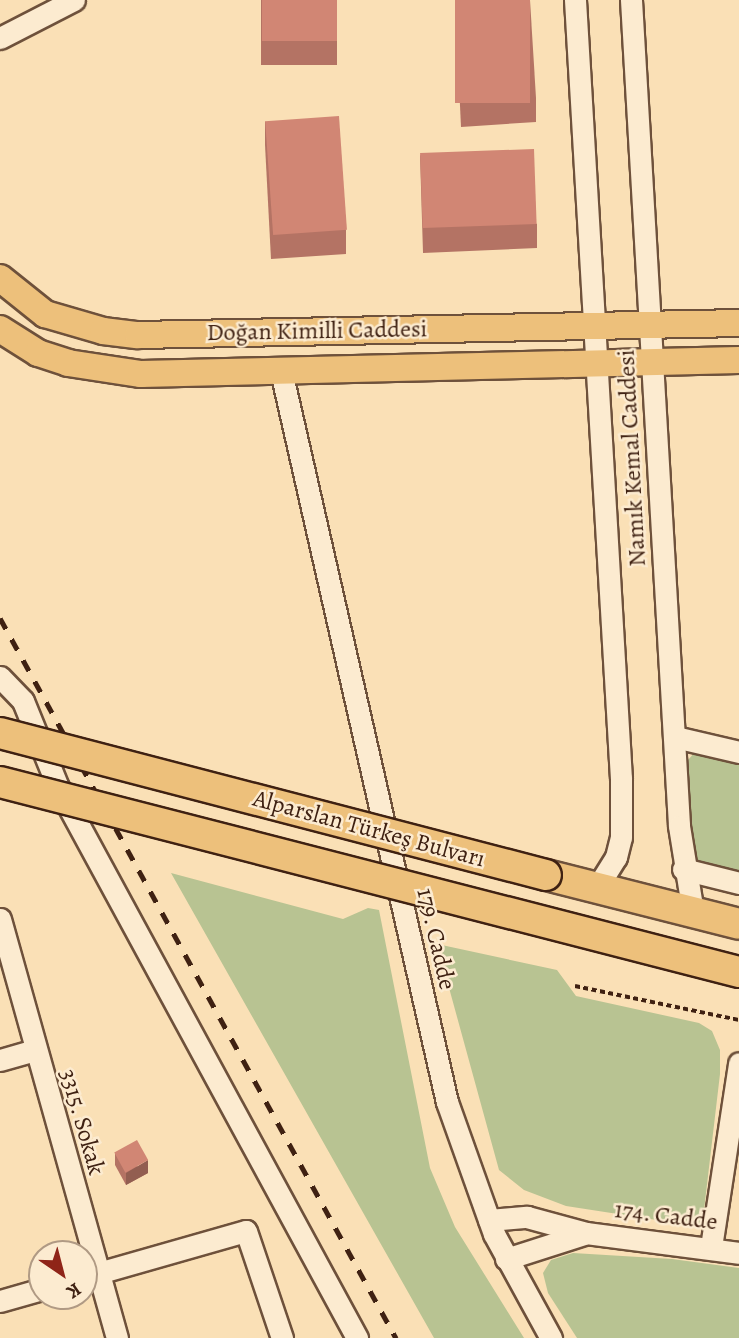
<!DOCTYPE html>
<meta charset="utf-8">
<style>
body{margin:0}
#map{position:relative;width:739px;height:1338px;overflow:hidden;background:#fae0b6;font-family:Alegreya,serif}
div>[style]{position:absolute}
.green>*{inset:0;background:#b8c392}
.path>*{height:3.5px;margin-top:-1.75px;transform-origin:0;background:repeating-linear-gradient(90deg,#3f2112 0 5px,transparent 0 8.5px)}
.roads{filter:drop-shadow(2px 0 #6e513b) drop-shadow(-2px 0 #6e513b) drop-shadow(0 2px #6e513b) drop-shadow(0 -2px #6e513b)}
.minor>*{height:21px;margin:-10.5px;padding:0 10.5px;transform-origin:10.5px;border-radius:10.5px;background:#fcebd0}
.major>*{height:26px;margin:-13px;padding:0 13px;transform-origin:13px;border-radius:13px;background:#edc07b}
.highway>*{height:30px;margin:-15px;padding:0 15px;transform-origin:15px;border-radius:15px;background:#edc07b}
.rail>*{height:5px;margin-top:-2.5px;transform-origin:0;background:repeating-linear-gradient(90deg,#3f2112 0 12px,transparent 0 24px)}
.bridges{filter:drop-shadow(2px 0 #3f2112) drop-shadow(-2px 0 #3f2112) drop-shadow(0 2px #3f2112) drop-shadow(0 -2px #3f2112)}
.highway-bridge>*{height:30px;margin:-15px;padding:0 15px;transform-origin:15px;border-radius:15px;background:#edc07b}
.wall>*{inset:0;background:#b47364;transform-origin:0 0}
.shaded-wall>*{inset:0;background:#925e51}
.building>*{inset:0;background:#d18674;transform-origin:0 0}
span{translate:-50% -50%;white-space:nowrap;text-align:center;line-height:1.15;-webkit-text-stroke:5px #fcebd0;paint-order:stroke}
.street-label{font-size:24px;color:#3f2112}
.north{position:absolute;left:28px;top:1240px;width:70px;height:70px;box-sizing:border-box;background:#fcebd0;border:2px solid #b09a84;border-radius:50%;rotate:145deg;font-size:19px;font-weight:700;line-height:28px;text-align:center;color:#3f2112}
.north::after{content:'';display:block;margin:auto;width:24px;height:32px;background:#8f2418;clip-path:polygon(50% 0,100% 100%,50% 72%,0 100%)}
</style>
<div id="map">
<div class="green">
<div style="clip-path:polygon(695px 752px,739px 764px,739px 874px,692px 862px,688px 760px)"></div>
<div style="clip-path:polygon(171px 873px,343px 919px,368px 908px,379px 910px,430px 1168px,455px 1227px,524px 1338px,434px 1338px)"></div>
<div style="clip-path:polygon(437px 944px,557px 970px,576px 996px,699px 1023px,712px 1031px,720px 1050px,720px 1074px,702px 1227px,566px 1206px,524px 1190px,499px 1170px)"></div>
<div style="clip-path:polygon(573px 1253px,672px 1259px,739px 1268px,739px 1338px,577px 1338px,548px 1293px,543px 1273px,551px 1260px)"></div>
</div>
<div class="path">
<div style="left:575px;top:986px;width:167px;rotate:11.7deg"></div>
</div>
<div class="roads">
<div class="minor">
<div style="left:575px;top:0;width:779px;rotate:86.62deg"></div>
<div style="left:621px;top:778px;width:59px;rotate:90deg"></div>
<div style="left:621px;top:837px;width:21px;rotate:104deg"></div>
<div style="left:616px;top:857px;width:38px;rotate:122deg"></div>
<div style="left:631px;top:0;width:827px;rotate:86.67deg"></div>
<div style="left:679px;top:826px;width:87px;rotate:80.8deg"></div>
<div style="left:0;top:38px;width:83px;rotate:-27.2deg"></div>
<div style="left:281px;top:371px;width:750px;rotate:77.21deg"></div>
<div style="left:447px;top:1102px;width:140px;rotate:70.4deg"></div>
<div style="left:494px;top:1234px;width:119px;rotate:61.3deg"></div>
<div style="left:0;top:677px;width:33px;rotate:46deg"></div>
<div style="left:23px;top:701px;width:93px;rotate:67.9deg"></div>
<div style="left:58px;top:787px;width:627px;rotate:61.51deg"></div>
<div style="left:675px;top:737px;width:66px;rotate:13.2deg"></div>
<div style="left:683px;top:869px;width:58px;rotate:14deg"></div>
<div style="left:0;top:919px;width:435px;rotate:74.4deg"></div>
<div style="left:0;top:1060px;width:35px;rotate:-16deg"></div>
<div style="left:489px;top:1220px;width:38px;rotate:-5deg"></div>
<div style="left:527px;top:1217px;width:61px;rotate:15.2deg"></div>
<div style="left:586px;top:1233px;width:154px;rotate:7.4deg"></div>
<div style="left:711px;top:1247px;width:186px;rotate:-81.3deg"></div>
<div style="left:506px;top:1259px;width:82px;rotate:-17.8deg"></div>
<div style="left:84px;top:1277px;width:168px;rotate:-15.9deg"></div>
<div style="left:246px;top:1231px;width:113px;rotate:71.4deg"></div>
<div style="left:0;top:1301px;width:44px;rotate:-15.9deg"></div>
</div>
<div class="major">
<div style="left:0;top:278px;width:58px;rotate:38.7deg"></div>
<div style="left:45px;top:314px;width:60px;rotate:16.3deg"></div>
<div style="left:103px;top:331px;width:35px;rotate:7deg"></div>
<div style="left:138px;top:335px;width:601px;rotate:-1.14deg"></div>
<div style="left:0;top:329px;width:45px;rotate:32.3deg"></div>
<div style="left:38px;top:353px;width:32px;rotate:18deg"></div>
<div style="left:68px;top:363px;width:74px;rotate:8.6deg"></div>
<div style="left:141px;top:374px;width:598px;rotate:-1.34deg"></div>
</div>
<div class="highway">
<div style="left:546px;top:875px;width:199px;rotate:14.2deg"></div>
</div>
</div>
<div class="rail">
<div style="left:0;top:618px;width:822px;rotate:61.19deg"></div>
</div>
<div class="bridges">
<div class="highway-bridge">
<div style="left:0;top:733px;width:564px;rotate:14.58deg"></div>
<div style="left:0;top:782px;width:763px;rotate:14.42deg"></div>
</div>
</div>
<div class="wall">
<div style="left:261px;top:0;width:76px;height:65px"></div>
<div style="clip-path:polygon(455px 0,530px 0,536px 98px,536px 122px,461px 127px)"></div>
<div style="clip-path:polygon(265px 121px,346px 230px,346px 254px,271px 259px,265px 145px)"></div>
<div style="clip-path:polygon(420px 155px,537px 224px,537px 248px,423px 253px)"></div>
<div style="clip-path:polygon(115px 1153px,148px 1173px,126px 1185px,115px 1165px)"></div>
</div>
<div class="shaded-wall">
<div style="clip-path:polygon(148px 1160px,148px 1173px,126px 1185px,126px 1173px)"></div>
</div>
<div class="building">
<div style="left:262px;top:0;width:75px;height:41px"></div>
<div style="left:455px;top:0;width:75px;height:103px"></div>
<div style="left:339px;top:116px;width:114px;height:74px;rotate:86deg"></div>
<div style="left:534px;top:149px;width:75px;height:114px;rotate:88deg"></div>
<div style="left:137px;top:1140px;width:23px;height:26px;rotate:61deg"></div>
</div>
<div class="street-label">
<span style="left:317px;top:331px;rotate:-1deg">Doğan Kimilli Caddesi</span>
<span style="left:632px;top:458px;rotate:-93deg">Namık Kemal Caddesi</span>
<span style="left:369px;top:829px;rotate:15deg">Alparslan Türkeş Bulvarı</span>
<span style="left:436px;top:939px;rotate:77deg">179. Cadde</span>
<span style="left:82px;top:1122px;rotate:74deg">3315. Sokak</span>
<span style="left:666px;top:1216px;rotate:7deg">174. Cadde</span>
</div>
<div class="north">K</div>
</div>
